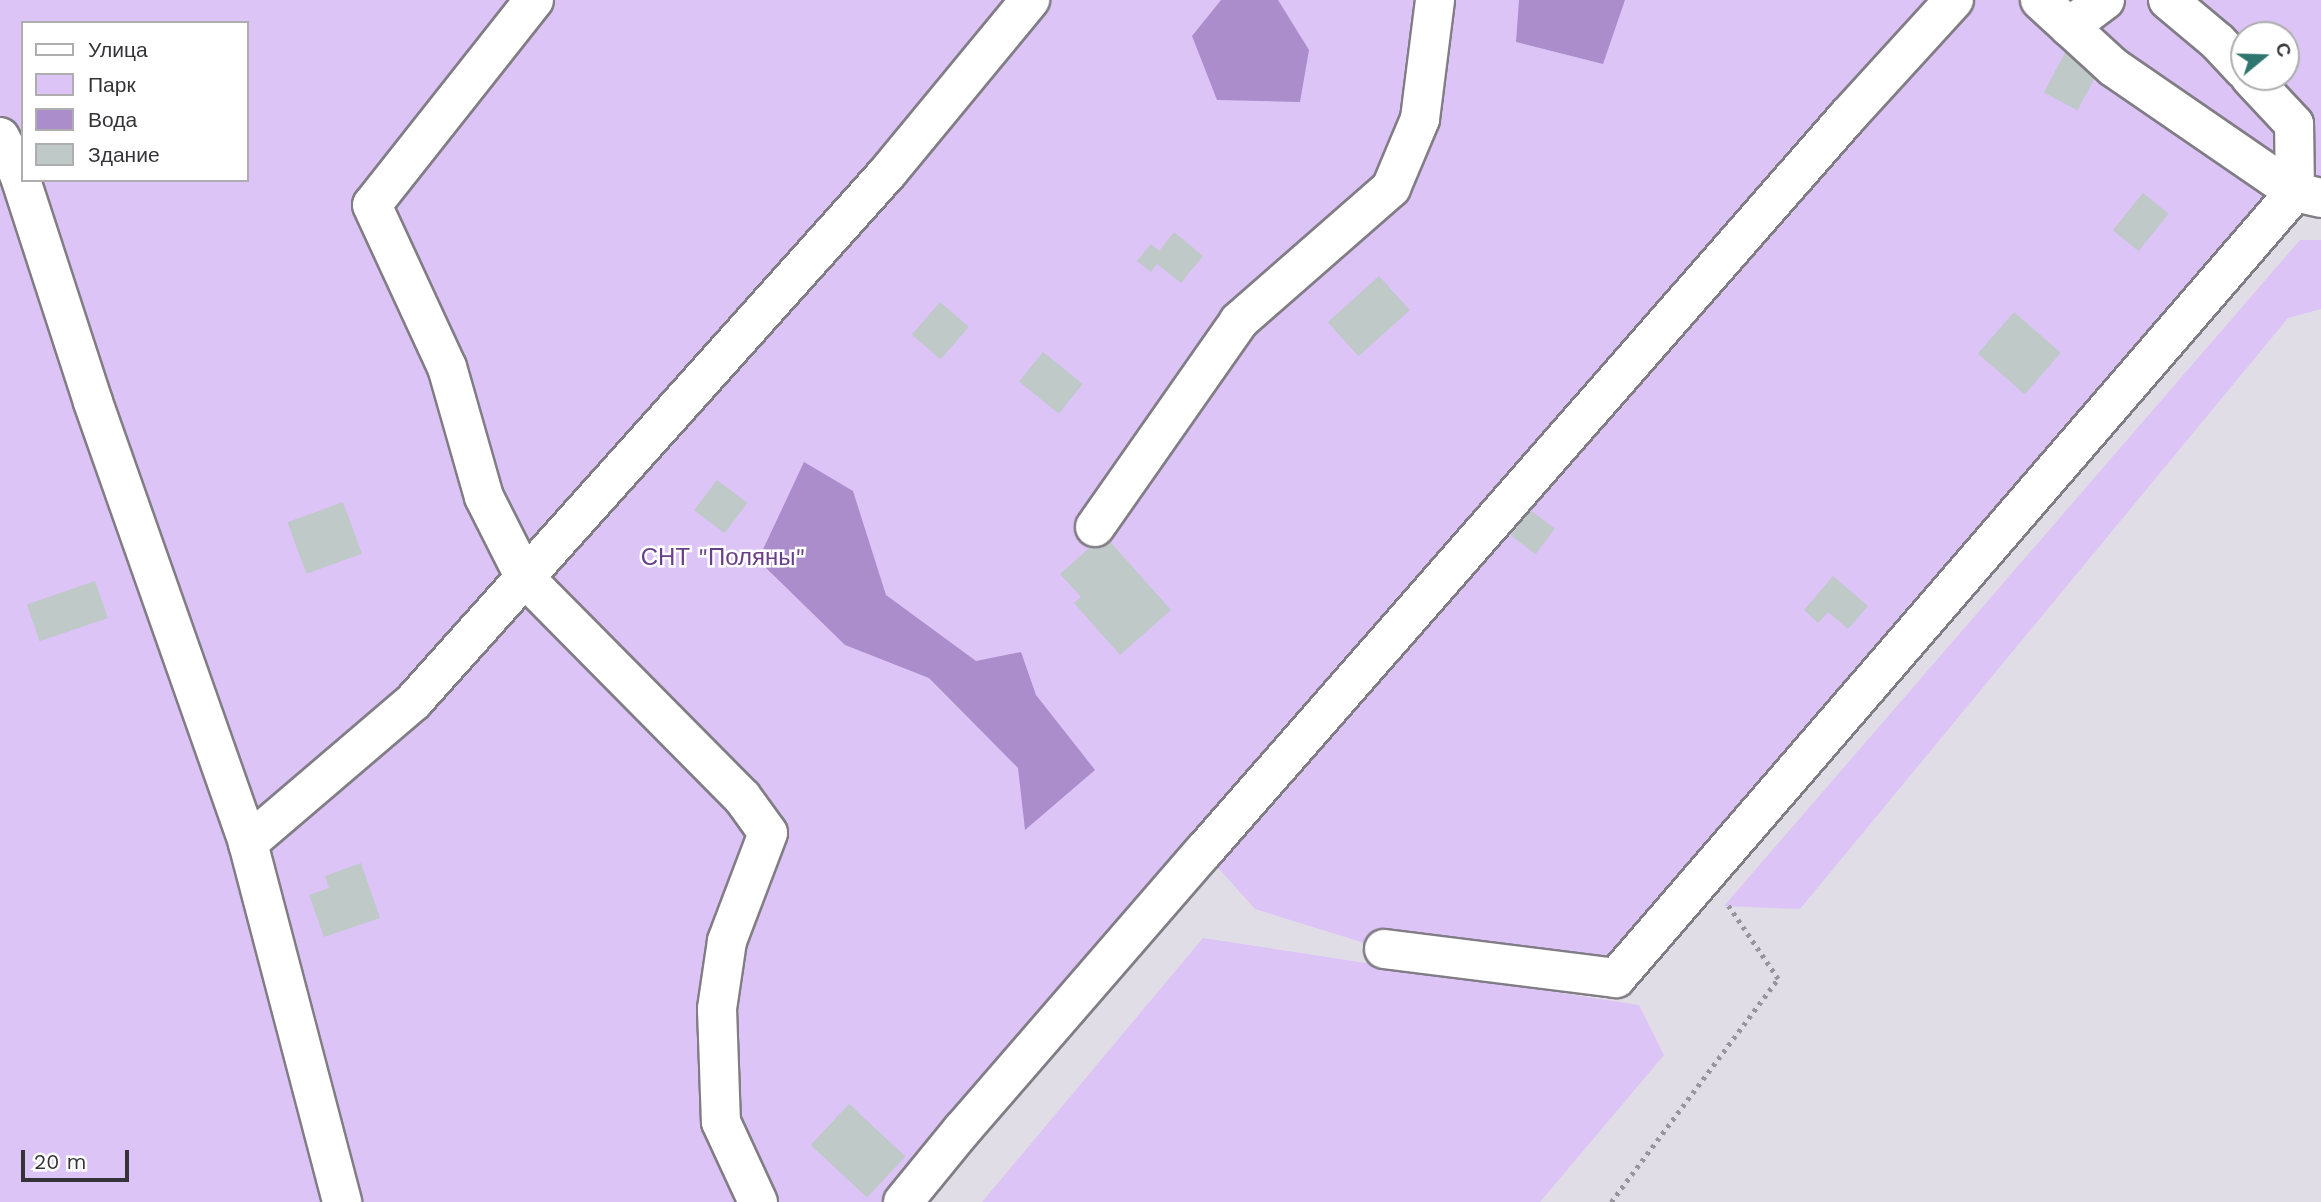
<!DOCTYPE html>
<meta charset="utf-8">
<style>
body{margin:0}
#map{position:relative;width:2321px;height:1202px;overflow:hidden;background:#e1dde6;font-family:"Work Sans",sans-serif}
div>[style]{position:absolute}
.green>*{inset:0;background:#dcc4f6}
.water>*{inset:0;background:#ac8dcb}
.building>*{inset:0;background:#bec9c8;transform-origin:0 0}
.path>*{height:4.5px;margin-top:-2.25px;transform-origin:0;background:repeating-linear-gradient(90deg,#97949b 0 3.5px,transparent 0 8.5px)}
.roads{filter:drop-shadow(2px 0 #817d85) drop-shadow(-2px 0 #817d85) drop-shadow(0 2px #817d85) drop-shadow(0 -2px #817d85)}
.minor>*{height:38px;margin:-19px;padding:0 19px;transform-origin:19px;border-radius:19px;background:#fff}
span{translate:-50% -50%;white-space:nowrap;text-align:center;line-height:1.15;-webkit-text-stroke:5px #fff;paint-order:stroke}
.park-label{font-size:24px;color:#673e8a}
.legend{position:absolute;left:21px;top:21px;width:228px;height:161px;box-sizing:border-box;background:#fff;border:2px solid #aeadaf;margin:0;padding:9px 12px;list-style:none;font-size:21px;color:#353337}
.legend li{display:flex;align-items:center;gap:14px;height:35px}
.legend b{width:35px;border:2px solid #aeadaf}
.north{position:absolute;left:2230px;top:21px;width:70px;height:70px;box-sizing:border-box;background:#fff;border:2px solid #aeadaf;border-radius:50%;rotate:71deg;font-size:19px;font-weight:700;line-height:28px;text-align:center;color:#353337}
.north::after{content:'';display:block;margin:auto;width:24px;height:32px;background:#2e766f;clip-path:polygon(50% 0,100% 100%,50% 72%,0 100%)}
.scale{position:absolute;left:21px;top:1150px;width:108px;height:32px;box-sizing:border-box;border:4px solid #353337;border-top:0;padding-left:9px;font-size:21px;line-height:24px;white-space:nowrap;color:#353337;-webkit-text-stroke:5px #fff;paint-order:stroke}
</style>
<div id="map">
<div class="green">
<div style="clip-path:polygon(evenodd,0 0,2321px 0,2321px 198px,2294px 192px,1616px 978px,1384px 949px,1255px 909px,1204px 852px,903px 1202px,0 1202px,0 0,23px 23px,247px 23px,247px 180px,23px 180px,23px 23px,0 0,2244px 35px,2286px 35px,2286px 77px,2244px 77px,2244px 35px)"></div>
<div style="clip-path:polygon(2300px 240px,2321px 240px,2321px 309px,2288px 318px,1800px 909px,1724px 906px)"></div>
<div style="clip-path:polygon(1203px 938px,1639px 1005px,1664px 1055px,1540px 1202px,982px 1202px)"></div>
</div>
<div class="water">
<div style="clip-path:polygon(1221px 0,1278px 0,1309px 50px,1300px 102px,1217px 100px,1192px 36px)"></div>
<div style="clip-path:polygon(1519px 0,1625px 0,1603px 64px,1516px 42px)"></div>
<div style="clip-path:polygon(804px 462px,853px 491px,886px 595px,976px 661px,1021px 652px,1036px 695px,1095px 770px,1025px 830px,1018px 768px,929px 678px,845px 645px,758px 560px)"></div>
</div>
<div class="building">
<div style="left:2066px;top:51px;width:38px;height:47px;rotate:28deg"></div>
<div style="left:2143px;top:193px;width:33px;height:48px;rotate:39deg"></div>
<div style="clip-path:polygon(1174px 232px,1203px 256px,1181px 283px,1157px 264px,1151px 272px,1137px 261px,1151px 244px,1159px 251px)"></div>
<div style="left:1379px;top:276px;width:46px;height:69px;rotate:48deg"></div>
<div style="left:940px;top:302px;width:38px;height:43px;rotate:41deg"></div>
<div style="left:2014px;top:312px;width:62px;height:55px;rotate:41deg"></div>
<div style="left:1043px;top:352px;width:51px;height:38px;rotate:39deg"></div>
<div style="left:717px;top:480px;width:38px;height:38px;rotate:37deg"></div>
<div style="left:343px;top:502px;width:55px;height:59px;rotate:70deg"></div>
<div style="left:1530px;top:510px;width:31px;height:32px;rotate:37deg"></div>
<div style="clip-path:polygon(1104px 535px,1171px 610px,1120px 655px,1074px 603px,1081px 597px,1060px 574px)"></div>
<div style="clip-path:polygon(1833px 576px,1868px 606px,1848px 629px,1828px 612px,1818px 623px,1804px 610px)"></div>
<div style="left:95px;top:581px;width:39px;height:72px;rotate:71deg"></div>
<div style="clip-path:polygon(361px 863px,380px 918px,324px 937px,309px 895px,329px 888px,325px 876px)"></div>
<div style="left:849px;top:1104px;width:77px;height:56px;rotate:43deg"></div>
</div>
<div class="path">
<div style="left:1611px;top:1202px;width:279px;rotate:-53.2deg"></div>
<div style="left:1778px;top:979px;width:91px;rotate:-124.2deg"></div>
</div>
<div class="roads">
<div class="minor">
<div style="left:534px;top:0;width:261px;rotate:128.3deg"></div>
<div style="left:372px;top:205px;width:179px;rotate:65.2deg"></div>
<div style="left:447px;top:367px;width:135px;rotate:74.1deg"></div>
<div style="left:484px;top:497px;width:91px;rotate:63.2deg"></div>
<div style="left:525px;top:578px;width:308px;rotate:45.3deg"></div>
<div style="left:742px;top:797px;width:44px;rotate:54.2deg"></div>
<div style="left:768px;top:833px;width:116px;rotate:110.8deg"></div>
<div style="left:727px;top:941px;width:69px;rotate:98.4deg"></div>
<div style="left:717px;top:1009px;width:113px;rotate:88deg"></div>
<div style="left:721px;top:1122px;width:88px;rotate:65.2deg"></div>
<div style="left:2040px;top:0;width:99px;rotate:42.5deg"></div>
<div style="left:2113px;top:67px;width:221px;rotate:34.5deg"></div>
<div style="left:2295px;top:192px;width:27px;rotate:13deg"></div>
<div style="left:2168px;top:0;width:65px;rotate:40deg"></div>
<div style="left:2218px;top:42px;width:38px;rotate:47deg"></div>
<div style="left:2069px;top:27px;width:45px;rotate:-36.9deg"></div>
<div style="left:0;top:137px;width:42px;rotate:62.8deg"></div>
<div style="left:19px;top:174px;width:240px;rotate:72deg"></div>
<div style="left:93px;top:402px;width:467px;rotate:70.6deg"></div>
<div style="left:248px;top:843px;width:371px;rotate:75.3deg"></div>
<div style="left:1095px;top:527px;width:251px;rotate:-55deg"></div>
<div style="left:1239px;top:321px;width:202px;rotate:-41.2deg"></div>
<div style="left:1391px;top:188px;width:75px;rotate:-67.2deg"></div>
<div style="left:1420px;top:119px;width:120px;rotate:-82.8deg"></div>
<div style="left:248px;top:843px;width:218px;rotate:-40.5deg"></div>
<div style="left:414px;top:701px;width:712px;rotate:-48.13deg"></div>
<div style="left:889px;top:171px;width:222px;rotate:-50.5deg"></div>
<div style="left:1384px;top:949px;width:234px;rotate:7.1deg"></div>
<div style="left:1616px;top:978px;width:1039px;rotate:-49.18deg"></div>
<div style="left:2295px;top:192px;width:68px;rotate:-90.8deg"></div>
<div style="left:2294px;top:124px;width:64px;rotate:-133.1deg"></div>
<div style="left:903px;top:1202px;width:93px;rotate:-50.7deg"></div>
<div style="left:962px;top:1130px;width:369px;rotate:-49.1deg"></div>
<div style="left:1204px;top:851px;width:977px;rotate:-48.78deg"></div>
<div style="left:1848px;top:116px;width:157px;rotate:-47.6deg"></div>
</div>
</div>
<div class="park-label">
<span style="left:723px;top:558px">СНТ "Поляны"</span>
</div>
<ul class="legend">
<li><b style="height:9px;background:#fff"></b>Улица</li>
<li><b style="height:19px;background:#dcc4f6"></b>Парк</li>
<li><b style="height:19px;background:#ac8dcb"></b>Вода</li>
<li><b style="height:19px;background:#bec9c8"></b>Здание</li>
</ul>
<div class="north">С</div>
<div class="scale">20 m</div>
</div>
